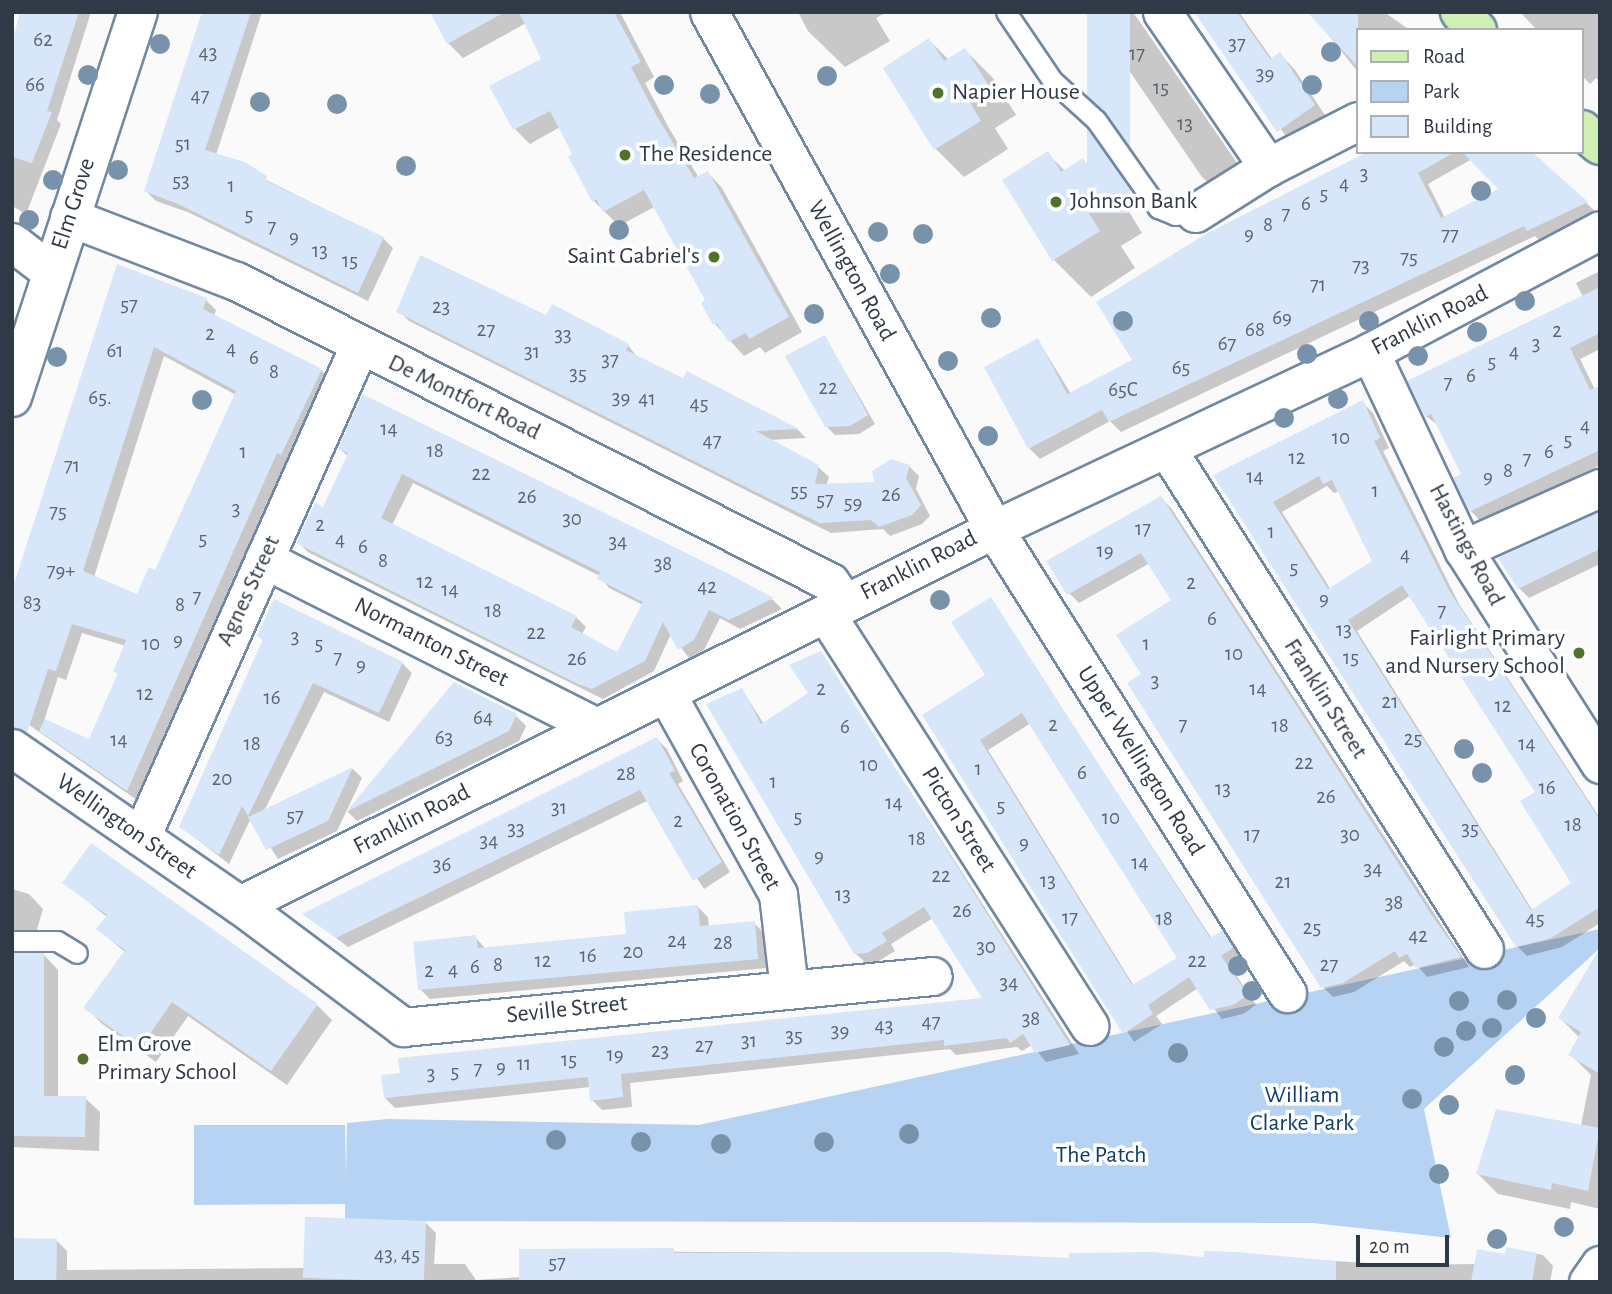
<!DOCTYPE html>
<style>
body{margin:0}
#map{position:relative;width:1612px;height:1294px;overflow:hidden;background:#fafafa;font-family:"Alegreya Sans",sans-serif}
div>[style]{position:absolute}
.green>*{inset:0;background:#b7d3f3}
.shadow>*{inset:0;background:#0003}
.building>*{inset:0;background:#d7e7f9;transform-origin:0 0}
.roads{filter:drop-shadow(2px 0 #7088a3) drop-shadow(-2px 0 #7088a3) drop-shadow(0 2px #7088a3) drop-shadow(0 -2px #7088a3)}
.service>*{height:19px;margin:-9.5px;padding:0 9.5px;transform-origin:9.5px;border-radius:9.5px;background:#fff}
.minor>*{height:37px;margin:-18.5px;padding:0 18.5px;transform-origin:18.5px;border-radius:18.5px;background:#fff}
.tertiary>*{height:38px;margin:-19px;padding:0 19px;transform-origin:19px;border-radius:19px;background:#fff}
.primary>*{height:38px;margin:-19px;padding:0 19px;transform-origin:19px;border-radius:19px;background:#cfefb3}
.trees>*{width:20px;height:20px;margin:-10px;border-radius:50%;background:#7992ab}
.dots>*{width:19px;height:19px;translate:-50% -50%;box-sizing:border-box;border:4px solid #fff;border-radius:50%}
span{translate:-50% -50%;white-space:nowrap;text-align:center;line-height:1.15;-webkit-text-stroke:7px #fff;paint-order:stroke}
.number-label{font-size:21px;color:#5a6573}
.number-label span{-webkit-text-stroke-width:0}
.poi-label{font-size:24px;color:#303a46}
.left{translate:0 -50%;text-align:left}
.right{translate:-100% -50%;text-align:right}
.street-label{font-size:24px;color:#303a46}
.park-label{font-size:24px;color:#103d6b}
.frame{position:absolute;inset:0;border:14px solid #303a46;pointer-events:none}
.legend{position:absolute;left:1356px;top:28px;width:228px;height:126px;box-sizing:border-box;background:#fff;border:2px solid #acb0b5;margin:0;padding:9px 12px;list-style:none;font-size:21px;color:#303a46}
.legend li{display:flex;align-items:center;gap:14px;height:35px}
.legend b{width:35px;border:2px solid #acb0b5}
.scale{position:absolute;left:1356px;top:1235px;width:93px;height:32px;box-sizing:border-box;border:4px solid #303a46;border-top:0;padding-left:9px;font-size:21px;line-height:24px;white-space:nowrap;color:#303a46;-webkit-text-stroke:5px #fff;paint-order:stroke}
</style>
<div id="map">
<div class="green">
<div style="clip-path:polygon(1600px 929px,1600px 948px,1424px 1109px,1451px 1238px,1313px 1223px,374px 1221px,345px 1220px,345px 1204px,194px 1205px,194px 1125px,345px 1125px,346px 1175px,347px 1123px,388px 1119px,699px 1125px)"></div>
</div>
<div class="shadow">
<div style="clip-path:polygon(24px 12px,91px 12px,57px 120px,61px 124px,26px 214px,12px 206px,12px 103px)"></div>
<div style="clip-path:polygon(204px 12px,262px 12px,216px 155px,383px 238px,393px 248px,368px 301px,190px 213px,156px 201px,146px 191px)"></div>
<div style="clip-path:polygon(431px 12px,620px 12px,654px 77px,645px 83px,669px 128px,699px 178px,708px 173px,722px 188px,802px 332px,765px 353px,760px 347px,744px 356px,715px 324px,707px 301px,654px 207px,619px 226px,594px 201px,560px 127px,530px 144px,515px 129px,543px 60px,526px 23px,463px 58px,448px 43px)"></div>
<div style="clip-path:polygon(798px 12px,887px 12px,876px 18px,890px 41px,845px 67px,808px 31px)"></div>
<div style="clip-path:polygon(1089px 12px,1133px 12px,1244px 173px,1218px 192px,1202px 177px)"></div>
<div style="clip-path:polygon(1196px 12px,1239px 12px,1272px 59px,1280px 54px,1295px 70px,1329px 121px,1293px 146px)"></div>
<div style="clip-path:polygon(1310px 12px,1384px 12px,1410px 30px,1358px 30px,1358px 72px)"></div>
<div style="clip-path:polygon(1520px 12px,1600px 12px,1600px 82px,1596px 78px,1590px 84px,1582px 76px,1582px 30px,1537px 30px)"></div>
<div style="clip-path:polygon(929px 40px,949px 60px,965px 50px,993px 78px,1016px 115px,995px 128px,1008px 149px,964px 177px,936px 149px,885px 68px)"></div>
<div style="clip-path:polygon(evenodd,1373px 152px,1531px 152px,1597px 213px,1539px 240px,1535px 236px,1121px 432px,1110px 421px,1040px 459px,1029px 448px,1038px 340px,1071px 394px,1134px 361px,1373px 152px,1472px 159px,1501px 190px,1445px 218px,1428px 184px,1472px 159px)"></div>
<div style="clip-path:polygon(1047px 153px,1065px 171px,1083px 160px,1120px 197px,1142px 233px,1121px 246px,1135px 268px,1091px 297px,1054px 260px)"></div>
<div style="clip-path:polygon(evenodd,118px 266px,206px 300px,216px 310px,214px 316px,321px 370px,330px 380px,291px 464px,287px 462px,137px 800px,12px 713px,118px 266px,164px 356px,236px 395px,156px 572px,138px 596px,94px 577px,164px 356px,118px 266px,82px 633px,126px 646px,115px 671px,119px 675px,90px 741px,44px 721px,58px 677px,66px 680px,82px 633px)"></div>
<div style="clip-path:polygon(1600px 271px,1600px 349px,1580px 359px,1600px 400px,1600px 465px,1481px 522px,1470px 510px,1463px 475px,1439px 426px,1426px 416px,1583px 297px,1576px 283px)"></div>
<div style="clip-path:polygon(399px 311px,547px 317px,628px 345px,637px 357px,684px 381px,688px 374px,798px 430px,806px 438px,769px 440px,818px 467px,829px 477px,826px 486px,876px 483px,909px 466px,919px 476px,916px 489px,930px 516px,922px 524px,890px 536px,883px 529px,831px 533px,409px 321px)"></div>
<div style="clip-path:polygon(825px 337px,875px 424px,859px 434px,835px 435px,826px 426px)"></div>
<div style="clip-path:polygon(evenodd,363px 396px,773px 600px,782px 609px,740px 629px,720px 618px,704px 650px,689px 658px,671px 634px,654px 671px,603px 699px,308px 552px,298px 542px,324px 509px,349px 457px,340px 449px,363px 396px,413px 483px,600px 576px,609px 588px,643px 605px,618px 654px,582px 634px,586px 627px,576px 617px,392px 525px,413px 483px)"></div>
<div style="clip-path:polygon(evenodd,1363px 403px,1373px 413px,1389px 448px,1383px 451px,1459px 604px,1600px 818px,1600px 923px,1562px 947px,1527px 956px,1517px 946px,1215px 476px,1363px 403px,1327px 486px,1334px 493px,1339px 491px,1374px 562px,1331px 590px,1282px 512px,1327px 486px,1363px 403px,1411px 595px,1537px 793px,1574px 884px,1533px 911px,1357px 631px,1411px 595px)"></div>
<div style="clip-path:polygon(1161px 498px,1171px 508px,1469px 967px,1427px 977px,1416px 964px,1410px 967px,1404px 961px,1354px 992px,1333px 997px,1323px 987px,1143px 675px,1174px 601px,1150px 563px,1079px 603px,1069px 593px)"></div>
<div style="clip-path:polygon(1600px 513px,1600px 564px,1529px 598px,1519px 588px)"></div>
<div style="clip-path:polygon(evenodd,991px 599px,1212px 939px,1222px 933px,1242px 958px,1230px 966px,1256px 1005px,1243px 1014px,1222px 1019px,1198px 988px,1156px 1016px,1162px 1024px,1134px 1042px,925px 716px,988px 675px,991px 599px,1031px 723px,1179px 959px,1134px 986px,988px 750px,1031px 723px)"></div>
<div style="clip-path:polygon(259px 636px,402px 663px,412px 673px,389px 722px,324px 692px,264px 811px,353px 769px,362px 778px,337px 831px,278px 859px,251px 818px,229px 864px,181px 827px,264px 641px)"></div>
<div style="clip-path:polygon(821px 653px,1079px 1054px,1046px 1062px,1032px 1045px,1022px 1051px,1017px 1047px,956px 1055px,950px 1049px,630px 1083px,632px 1107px,602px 1110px,592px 1100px,590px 1087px,395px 1108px,385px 1098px,985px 999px,933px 918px,891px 944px,895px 951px,877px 962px,866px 963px,855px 953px,742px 690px,764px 724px,810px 694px)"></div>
<div style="clip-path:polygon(454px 685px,516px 716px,526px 726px,519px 741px,357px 821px,348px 812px)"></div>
<div style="clip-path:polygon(657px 739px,667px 749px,683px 781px,678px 784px,730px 872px,704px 889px,647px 801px,348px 947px,305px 914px)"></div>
<div style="clip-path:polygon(65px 883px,317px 1005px,332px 1020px,287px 1085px,188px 1016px,156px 1062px,101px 1023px,86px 1007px,126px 953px,98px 929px,107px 917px)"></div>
<div style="clip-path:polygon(12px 889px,29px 894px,43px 909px,33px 943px,16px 949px,16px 955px,44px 955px,58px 970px,58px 1098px,85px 1098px,100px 1112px,99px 1151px,12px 1147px)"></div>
<div style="clip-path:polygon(698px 907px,708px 917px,709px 927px,754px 923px,764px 933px,767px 968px,430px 999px,420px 989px,475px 937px,486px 949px,628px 935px)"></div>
<div style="clip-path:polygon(1600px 964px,1600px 1209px,1571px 1202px,1570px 1209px,1498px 1194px,1478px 1174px,1581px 1125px,1591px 1075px,1570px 1054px,1580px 1038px,1560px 1018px)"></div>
<div style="clip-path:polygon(425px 1222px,436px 1233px,434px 1264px,465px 1264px,476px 1280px,521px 1277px,521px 1251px,944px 1253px,1071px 1260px,1205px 1259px,1206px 1253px,1401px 1265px,1476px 1264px,1506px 1256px,1507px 1249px,1543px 1255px,1553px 1266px,1550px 1282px,12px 1282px,57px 1241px,67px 1251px,67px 1270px,307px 1268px)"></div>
</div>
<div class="building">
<div style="clip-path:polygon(20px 12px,79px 12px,47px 111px,52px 112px,32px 163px,12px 157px,12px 43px)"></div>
<div style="clip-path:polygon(202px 12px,251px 12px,205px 150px,245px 162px,267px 176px,266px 181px,384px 237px,358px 293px,178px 204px,144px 191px)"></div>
<div style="clip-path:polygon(430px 12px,505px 12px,447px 44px)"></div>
<div style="clip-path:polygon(519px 12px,614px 12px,641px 62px,631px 67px,654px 111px,694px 178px,708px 171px,789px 317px,749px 339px,746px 333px,728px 342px,717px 323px,713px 325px,701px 303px,705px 300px,644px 190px,603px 212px,596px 199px,592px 202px,568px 156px,572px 154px,550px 111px,513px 130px,489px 86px,541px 59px)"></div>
<div style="left:1087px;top:12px;width:43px;height:201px"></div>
<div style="clip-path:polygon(1194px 12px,1237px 12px,1270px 59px,1280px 52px,1315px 105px,1277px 132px)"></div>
<div style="clip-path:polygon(1307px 12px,1358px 12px,1358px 67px,1333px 40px)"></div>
<div style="clip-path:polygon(929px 38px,944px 61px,965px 48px,989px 86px,968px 99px,981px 121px,934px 150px,883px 68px)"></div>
<div style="clip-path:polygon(1048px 151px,1061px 172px,1083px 158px,1107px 196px,1086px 209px,1100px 231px,1052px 261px,1002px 180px)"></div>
<div style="clip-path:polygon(1367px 152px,1455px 152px,1418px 173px,1441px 218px,1498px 189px,1462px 152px,1532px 152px,1588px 202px,1527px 231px,1524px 226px,1109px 422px,1102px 410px,1028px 449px,984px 367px,1038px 338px,1067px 394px,1132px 360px,1096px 302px,1204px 235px)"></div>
<div style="clip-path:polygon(420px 255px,546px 315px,552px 304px,629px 344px,626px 350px,652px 363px,683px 378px,687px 371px,799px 429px,756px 431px,819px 465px,815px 484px,874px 482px,872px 471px,891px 459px,910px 465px,906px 478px,921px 505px,912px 515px,879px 527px,871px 520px,820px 523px,766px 497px,396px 312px)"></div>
<div style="clip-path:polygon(evenodd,117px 264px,207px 298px,203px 309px,322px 369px,281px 455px,277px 453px,127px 791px,39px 731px,45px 719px,89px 739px,118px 673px,113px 672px,126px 640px,72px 624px,56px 671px,48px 669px,27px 733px,12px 727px,12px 590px,117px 264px,154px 347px,236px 391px,155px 570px,149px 567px,137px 594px,83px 571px,154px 347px)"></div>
<div style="clip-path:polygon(1600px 287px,1600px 333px,1570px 348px,1590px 390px,1600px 386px,1600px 450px,1469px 512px,1453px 478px,1461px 474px,1431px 414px,1425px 417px,1407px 381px)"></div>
<div style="clip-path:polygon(825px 335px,868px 415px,850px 426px,825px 427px,785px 356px)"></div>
<div style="clip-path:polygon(evenodd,362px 394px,727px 573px,774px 598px,729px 620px,709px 610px,694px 640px,678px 650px,663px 622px,645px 661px,592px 689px,578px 684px,296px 543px,315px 503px,323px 507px,348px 453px,338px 449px,362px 394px,402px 474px,600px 572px,597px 579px,643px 602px,617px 652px,571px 627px,577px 616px,381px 518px,402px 474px)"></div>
<div style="clip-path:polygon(evenodd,1363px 400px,1380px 438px,1374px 441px,1450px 592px,1600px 820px,1600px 907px,1551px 938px,1516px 947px,1213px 475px,1363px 400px,1319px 476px,1323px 484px,1332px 480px,1372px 561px,1328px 589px,1273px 502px,1319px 476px,1363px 400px,1402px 585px,1535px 792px,1520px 801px,1571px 883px,1531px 910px,1348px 620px,1402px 585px)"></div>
<div style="clip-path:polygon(1161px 496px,1431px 914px,1461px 957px,1416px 968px,1407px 954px,1399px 958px,1395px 951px,1343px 983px,1321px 988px,1127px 683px,1141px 674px,1116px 635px,1171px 600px,1141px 553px,1067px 595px,1046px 561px)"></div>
<div style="clip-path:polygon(1600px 511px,1600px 549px,1518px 589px,1498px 558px)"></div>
<div style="clip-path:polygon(evenodd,991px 597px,1210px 938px,1223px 930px,1233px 948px,1221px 956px,1248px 995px,1233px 1005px,1210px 1010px,1189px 977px,1148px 1005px,1153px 1014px,1123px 1034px,922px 715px,985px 675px,951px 622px,991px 597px,1022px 713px,1177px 958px,1132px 985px,980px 740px,1022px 713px)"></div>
<div style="clip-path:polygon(274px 599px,403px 662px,379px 713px,313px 683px,248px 816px,242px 806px,219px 855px,179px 827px,263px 639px,257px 636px)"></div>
<div style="clip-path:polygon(821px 651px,1070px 1045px,1035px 1053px,1023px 1034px,1010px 1043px,1007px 1038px,944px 1046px,944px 1040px,621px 1074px,623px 1097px,590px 1101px,588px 1077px,384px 1098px,381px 1075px,400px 1073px,398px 1058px,982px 998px,924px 907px,882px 933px,887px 941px,867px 953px,854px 954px,706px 704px,742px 688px,761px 724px,808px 693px,789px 665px)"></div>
<div style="clip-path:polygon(454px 682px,517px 714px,509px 731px,346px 812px)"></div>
<div style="clip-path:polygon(657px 737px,675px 771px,669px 773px,722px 862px,693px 881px,640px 790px,336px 938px,302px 914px)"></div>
<div style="clip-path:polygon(353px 767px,328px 821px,266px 850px,248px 817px)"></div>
<div style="clip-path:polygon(91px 843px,318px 1004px,271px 1071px,172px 1002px,140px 1048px,83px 1008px,125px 950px,96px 929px,107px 915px,62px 883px)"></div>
<div style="clip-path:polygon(698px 905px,700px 926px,755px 921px,758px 959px,418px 990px,413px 942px,476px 935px,478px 948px,626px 934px,624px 912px)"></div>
<div style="clip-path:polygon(1600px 948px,1600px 1074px,1568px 1055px,1581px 1032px,1558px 1018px)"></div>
<div style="clip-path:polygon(12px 953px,44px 953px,44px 1096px,86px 1096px,85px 1137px,12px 1136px)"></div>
<div style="clip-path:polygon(1496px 1109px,1600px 1128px,1588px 1191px,1552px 1183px,1551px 1190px,1476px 1174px)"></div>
<div style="left:426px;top:1221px;width:61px;height:121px;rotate:92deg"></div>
<div style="left:12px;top:1238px;width:45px;height:44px;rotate:1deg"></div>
<div style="clip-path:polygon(1506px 1247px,1537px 1253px,1532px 1282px,1471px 1282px,1477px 1249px,1505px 1254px)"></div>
<div style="clip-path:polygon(674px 1248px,674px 1253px,944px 1252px,1069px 1258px,1069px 1253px,1152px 1252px,1204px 1257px,1204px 1251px,1237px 1252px,1336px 1261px,1336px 1282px,519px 1282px,519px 1249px)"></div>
</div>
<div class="roads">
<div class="service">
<div style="left:1006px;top:12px;width:82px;rotate:55.9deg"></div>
<div style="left:1052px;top:80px;width:59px;rotate:42.3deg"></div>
<div style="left:1096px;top:120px;width:108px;rotate:54.8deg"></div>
<div style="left:1158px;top:208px;width:18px;rotate:22deg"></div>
<div style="left:1175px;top:215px;width:20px;rotate:-6deg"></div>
<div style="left:12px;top:941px;width:45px"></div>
<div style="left:57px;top:941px;width:23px;rotate:31deg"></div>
</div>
<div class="minor">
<div style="left:709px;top:12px;width:590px;rotate:61.13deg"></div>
<div style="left:994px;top:529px;width:549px;rotate:57.73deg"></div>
<div style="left:1162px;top:12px;width:188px;rotate:55.6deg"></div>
<div style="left:1268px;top:167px;width:101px;rotate:-27.1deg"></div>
<div style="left:1195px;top:213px;width:86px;rotate:-32.2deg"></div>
<div style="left:69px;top:217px;width:179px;rotate:21deg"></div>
<div style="left:236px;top:281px;width:666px;rotate:26.87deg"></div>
<div style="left:830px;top:582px;width:26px;rotate:54deg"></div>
<div style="left:12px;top:242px;width:49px;rotate:37.6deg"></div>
<div style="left:1370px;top:352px;width:218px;rotate:64.7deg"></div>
<div style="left:1463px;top:549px;width:255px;rotate:57.5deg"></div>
<div style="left:1167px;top:449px;width:592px;rotate:57.63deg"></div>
<div style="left:1463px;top:549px;width:150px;rotate:-24deg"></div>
<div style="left:264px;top:559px;width:373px;rotate:26.8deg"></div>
<div style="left:826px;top:614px;width:489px;rotate:57.4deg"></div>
<div style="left:666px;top:693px;width:230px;rotate:60.9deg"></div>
<div style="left:778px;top:894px;width:96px;rotate:83.4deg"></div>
<div style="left:12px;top:748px;width:277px;rotate:34.6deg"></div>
<div style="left:240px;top:905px;width:204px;rotate:36.8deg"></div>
<div style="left:403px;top:1027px;width:532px;rotate:-5.5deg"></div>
<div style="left:141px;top:837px;width:537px;rotate:-66.06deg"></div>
<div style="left:240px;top:905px;width:843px;rotate:-26.5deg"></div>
<div style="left:994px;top:529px;width:416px;rotate:-25.2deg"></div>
<div style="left:1370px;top:352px;width:260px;rotate:-27.9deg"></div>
<div style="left:1588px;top:1282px;width:21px;rotate:-55deg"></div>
</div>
<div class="tertiary">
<div style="left:12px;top:397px;width:405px;rotate:-71.9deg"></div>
</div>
<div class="primary">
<div style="left:1460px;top:12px;width:25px;rotate:47deg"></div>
<div style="left:1582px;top:130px;width:23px;rotate:40deg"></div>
</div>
</div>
<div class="trees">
<div style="left:160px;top:44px"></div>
<div style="left:1331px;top:52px"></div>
<div style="left:88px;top:75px"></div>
<div style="left:827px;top:76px"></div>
<div style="left:664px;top:85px"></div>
<div style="left:1312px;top:85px"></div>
<div style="left:710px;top:94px"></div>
<div style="left:260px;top:102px"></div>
<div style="left:337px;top:104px"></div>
<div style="left:406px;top:166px"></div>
<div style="left:118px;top:170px"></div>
<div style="left:53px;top:180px"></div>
<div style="left:1481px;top:191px"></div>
<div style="left:29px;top:220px"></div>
<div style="left:619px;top:230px"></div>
<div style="left:878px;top:232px"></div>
<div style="left:923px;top:234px"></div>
<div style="left:890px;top:274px"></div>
<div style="left:1525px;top:301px"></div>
<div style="left:814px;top:314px"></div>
<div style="left:991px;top:318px"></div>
<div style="left:1123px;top:321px"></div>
<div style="left:1369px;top:321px"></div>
<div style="left:1477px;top:332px"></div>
<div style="left:1307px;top:354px"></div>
<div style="left:1418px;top:356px"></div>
<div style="left:57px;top:357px"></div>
<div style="left:948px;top:361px"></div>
<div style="left:1338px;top:399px"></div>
<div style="left:202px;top:400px"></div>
<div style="left:1284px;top:418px"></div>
<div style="left:988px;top:436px"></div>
<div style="left:940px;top:600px"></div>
<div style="left:1464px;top:749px"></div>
<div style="left:1482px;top:773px"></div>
<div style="left:1238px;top:966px"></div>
<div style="left:1252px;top:991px"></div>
<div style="left:1507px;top:1000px"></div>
<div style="left:1459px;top:1001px"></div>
<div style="left:1536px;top:1018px"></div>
<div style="left:1492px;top:1028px"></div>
<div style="left:1466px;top:1031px"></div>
<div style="left:1444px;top:1047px"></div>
<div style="left:1178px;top:1053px"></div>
<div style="left:1515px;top:1075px"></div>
<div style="left:1412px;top:1099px"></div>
<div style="left:1449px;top:1105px"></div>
<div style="left:909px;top:1134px"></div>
<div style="left:556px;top:1140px"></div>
<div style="left:641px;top:1142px"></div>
<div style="left:824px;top:1142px"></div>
<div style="left:721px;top:1144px"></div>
<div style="left:1439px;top:1174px"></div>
<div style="left:1564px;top:1227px"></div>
<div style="left:1497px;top:1239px"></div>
</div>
<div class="dots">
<div style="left:938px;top:93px;background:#4f732c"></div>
<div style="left:625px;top:155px;background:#4f732c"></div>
<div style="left:1056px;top:202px;background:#4f732c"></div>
<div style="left:714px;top:257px;background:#4f732c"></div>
<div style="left:1579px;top:653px;background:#4f732c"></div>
<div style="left:83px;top:1059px;background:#4f732c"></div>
</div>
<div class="number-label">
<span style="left:43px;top:40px">62</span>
<span style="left:1237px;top:44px">37</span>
<span style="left:208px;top:53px">43</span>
<span style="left:1137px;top:54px">17</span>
<span style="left:1265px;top:74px">39</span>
<span style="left:35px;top:85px">66</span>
<span style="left:1161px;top:88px">15</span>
<span style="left:200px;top:96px">47</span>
<span style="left:1185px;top:124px">13</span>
<span style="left:183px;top:144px">51</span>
<span style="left:1364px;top:174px">3</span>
<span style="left:181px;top:181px">53</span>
<span style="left:1344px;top:184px">4</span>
<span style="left:231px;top:186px">1</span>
<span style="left:1324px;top:194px">5</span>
<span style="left:1306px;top:204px">6</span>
<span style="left:1286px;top:214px">7</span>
<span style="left:249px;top:215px">5</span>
<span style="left:1268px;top:225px">8</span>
<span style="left:272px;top:227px">7</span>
<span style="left:1249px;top:234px">9</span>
<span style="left:1450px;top:235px">77</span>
<span style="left:294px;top:237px">9</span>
<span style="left:320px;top:251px">13</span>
<span style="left:1409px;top:258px">75</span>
<span style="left:350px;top:261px">15</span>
<span style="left:1361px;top:266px">73</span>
<span style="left:1318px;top:285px">71</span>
<span style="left:129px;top:305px">57</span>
<span style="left:441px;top:307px">23</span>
<span style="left:1282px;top:318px">69</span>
<span style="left:486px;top:330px">27</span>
<span style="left:1255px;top:330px">68</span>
<span style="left:1557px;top:331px">2</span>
<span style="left:210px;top:334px">2</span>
<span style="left:563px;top:335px">33</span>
<span style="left:1227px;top:344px">67</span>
<span style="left:1536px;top:344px">3</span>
<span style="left:231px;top:349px">4</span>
<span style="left:115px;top:351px">61</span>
<span style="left:532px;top:352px">31</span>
<span style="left:1514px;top:352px">4</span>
<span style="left:254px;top:358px">6</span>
<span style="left:610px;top:360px">37</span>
<span style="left:1492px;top:362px">5</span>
<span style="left:1181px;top:368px">65</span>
<span style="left:274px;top:372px">8</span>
<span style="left:578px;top:374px">35</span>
<span style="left:1471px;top:376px">6</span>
<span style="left:1448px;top:383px">7</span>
<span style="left:828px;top:388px">22</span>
<span style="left:1123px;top:390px">65C</span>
<span style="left:100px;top:398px">65.</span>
<span style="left:621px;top:398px">39</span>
<span style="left:647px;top:399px">41</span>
<span style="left:699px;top:404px">45</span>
<span style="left:1585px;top:426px">4</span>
<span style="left:389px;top:429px">14</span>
<span style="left:1341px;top:438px">10</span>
<span style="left:1568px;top:440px">5</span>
<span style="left:712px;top:441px">47</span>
<span style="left:435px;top:451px">18</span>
<span style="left:243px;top:452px">1</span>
<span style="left:1549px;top:452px">6</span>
<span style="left:1297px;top:458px">12</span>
<span style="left:1527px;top:459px">7</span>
<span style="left:72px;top:466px">71</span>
<span style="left:1508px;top:471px">8</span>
<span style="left:481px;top:474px">22</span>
<span style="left:1255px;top:477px">14</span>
<span style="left:1488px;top:477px">9</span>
<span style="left:799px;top:491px">55</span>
<span style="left:1375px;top:491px">1</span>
<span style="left:891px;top:495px">26</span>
<span style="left:527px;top:497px">26</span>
<span style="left:825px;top:500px">57</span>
<span style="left:853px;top:503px">59</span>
<span style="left:236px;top:509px">3</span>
<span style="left:58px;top:512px">75</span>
<span style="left:572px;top:519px">30</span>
<span style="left:320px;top:525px">2</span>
<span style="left:1143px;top:529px">17</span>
<span style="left:1271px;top:532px">1</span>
<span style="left:203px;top:539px">5</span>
<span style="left:340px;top:540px">4</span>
<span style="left:618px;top:542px">34</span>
<span style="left:363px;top:547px">6</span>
<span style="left:1105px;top:551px">19</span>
<span style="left:1405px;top:555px">4</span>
<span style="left:383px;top:561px">8</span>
<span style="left:663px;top:564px">38</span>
<span style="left:1294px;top:568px">5</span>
<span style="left:61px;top:571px">79+</span>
<span style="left:425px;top:582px">12</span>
<span style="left:1191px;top:583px">2</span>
<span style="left:707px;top:587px">42</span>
<span style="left:450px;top:590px">14</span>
<span style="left:197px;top:597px">7</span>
<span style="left:1324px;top:599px">9</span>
<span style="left:32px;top:603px">83</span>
<span style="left:180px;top:605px">8</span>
<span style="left:493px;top:611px">18</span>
<span style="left:1442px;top:611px">7</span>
<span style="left:1212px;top:619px">6</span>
<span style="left:1344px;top:630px">13</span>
<span style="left:536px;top:633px">22</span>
<span style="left:295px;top:637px">3</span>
<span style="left:178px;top:640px">9</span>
<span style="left:151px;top:644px">10</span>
<span style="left:319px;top:644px">5</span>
<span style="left:1146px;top:644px">1</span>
<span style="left:1234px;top:654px">10</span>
<span style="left:338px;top:658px">7</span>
<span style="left:1351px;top:658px">15</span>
<span style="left:577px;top:659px">26</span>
<span style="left:361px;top:665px">9</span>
<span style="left:1155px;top:681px">3</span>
<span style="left:821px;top:689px">2</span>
<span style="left:1258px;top:689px">14</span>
<span style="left:145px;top:694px">12</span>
<span style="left:272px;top:698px">16</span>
<span style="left:1390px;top:702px">21</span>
<span style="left:1503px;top:706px">12</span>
<span style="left:483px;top:718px">64</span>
<span style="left:1053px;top:725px">2</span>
<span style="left:1183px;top:725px">7</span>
<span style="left:1280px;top:726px">18</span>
<span style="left:845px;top:727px">6</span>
<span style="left:444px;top:738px">63</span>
<span style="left:1413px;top:739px">25</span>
<span style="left:119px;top:740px">14</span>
<span style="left:252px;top:744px">18</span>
<span style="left:1527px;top:744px">14</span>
<span style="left:1304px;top:763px">22</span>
<span style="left:869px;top:765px">10</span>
<span style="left:978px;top:769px">1</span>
<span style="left:1082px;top:773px">6</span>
<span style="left:626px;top:774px">28</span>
<span style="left:222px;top:779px">20</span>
<span style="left:773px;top:782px">1</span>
<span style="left:1547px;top:788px">16</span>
<span style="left:1223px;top:789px">13</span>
<span style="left:1326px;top:797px">26</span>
<span style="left:894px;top:803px">14</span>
<span style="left:1001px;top:806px">5</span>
<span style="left:559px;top:808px">31</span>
<span style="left:295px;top:816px">57</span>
<span style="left:798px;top:817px">5</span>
<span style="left:1111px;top:818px">10</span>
<span style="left:678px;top:821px">2</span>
<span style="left:1573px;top:825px">18</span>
<span style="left:516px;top:829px">33</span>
<span style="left:1470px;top:829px">35</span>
<span style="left:1252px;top:835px">17</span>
<span style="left:1350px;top:835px">30</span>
<span style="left:917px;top:839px">18</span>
<span style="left:489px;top:841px">34</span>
<span style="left:1024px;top:843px">9</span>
<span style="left:819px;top:856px">9</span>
<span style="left:1140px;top:863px">14</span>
<span style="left:442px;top:865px">36</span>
<span style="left:1373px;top:869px">34</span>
<span style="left:941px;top:876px">22</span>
<span style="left:1048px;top:881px">13</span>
<span style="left:1283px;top:882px">21</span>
<span style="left:843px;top:895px">13</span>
<span style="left:1394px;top:903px">38</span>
<span style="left:962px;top:911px">26</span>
<span style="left:1070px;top:918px">17</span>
<span style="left:1164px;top:919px">18</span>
<span style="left:1535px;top:919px">45</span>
<span style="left:1312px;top:928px">25</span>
<span style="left:1418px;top:936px">42</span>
<span style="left:677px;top:941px">24</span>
<span style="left:723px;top:943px">28</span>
<span style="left:986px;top:947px">30</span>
<span style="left:633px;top:952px">20</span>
<span style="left:588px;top:956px">16</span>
<span style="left:543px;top:961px">12</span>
<span style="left:1197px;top:961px">22</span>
<span style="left:498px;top:965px">8</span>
<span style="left:1329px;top:965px">27</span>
<span style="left:475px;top:967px">6</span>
<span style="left:453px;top:970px">4</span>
<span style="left:429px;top:971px">2</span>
<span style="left:1009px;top:983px">34</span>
<span style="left:1031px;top:1019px">38</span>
<span style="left:931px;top:1022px">47</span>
<span style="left:884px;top:1026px">43</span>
<span style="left:840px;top:1031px">39</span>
<span style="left:794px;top:1036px">35</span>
<span style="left:749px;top:1041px">31</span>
<span style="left:704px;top:1046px">27</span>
<span style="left:660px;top:1051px">23</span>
<span style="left:615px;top:1055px">19</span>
<span style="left:569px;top:1060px">15</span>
<span style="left:524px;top:1064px">11</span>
<span style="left:501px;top:1067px">9</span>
<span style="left:478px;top:1069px">7</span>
<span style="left:455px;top:1072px">5</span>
<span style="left:431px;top:1074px">3</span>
<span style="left:397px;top:1255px">43, 45</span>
<span style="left:557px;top:1263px">57</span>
</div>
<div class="poi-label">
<span class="left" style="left:952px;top:93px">Napier House</span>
<span class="left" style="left:639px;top:155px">The Residence</span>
<span class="left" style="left:1070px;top:202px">Johnson Bank</span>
<span class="right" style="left:700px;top:257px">Saint Gabriel's</span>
<span class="right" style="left:1565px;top:653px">Fairlight Primary<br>and Nursery School</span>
<span class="left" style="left:97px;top:1059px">Elm Grove<br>Primary School</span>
</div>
<div class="street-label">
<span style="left:74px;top:204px;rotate:-72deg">Elm Grove</span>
<span style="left:851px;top:271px;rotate:61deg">Wellington Road</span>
<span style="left:1430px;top:321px;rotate:-27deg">Franklin Road</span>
<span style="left:464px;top:398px;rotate:26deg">De Montfort Road</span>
<span style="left:1466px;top:545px;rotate:62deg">Hastings Road</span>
<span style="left:919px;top:566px;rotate:-27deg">Franklin Road</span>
<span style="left:249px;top:591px;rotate:-65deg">Agnes Street</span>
<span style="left:431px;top:643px;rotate:27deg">Normanton Street</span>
<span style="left:1325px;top:699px;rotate:58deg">Franklin Street</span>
<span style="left:1140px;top:761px;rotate:58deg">Upper Wellington Road</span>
<span style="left:734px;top:817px;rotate:61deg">Coronation Street</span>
<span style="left:412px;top:820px;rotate:-27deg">Franklin Road</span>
<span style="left:958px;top:820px;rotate:58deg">Picton Street</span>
<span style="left:126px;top:827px;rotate:35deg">Wellington Street</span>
<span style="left:567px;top:1010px;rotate:-6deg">Seville Street</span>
</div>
<div class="park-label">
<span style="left:1302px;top:1110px">William<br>Clarke Park</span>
<span style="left:1101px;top:1156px">The Patch</span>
</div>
<div class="frame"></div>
<ul class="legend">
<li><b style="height:9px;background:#cfefb3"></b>Road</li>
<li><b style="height:19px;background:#b7d3f3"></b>Park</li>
<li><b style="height:19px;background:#d7e7f9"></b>Building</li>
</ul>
<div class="scale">20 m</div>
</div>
